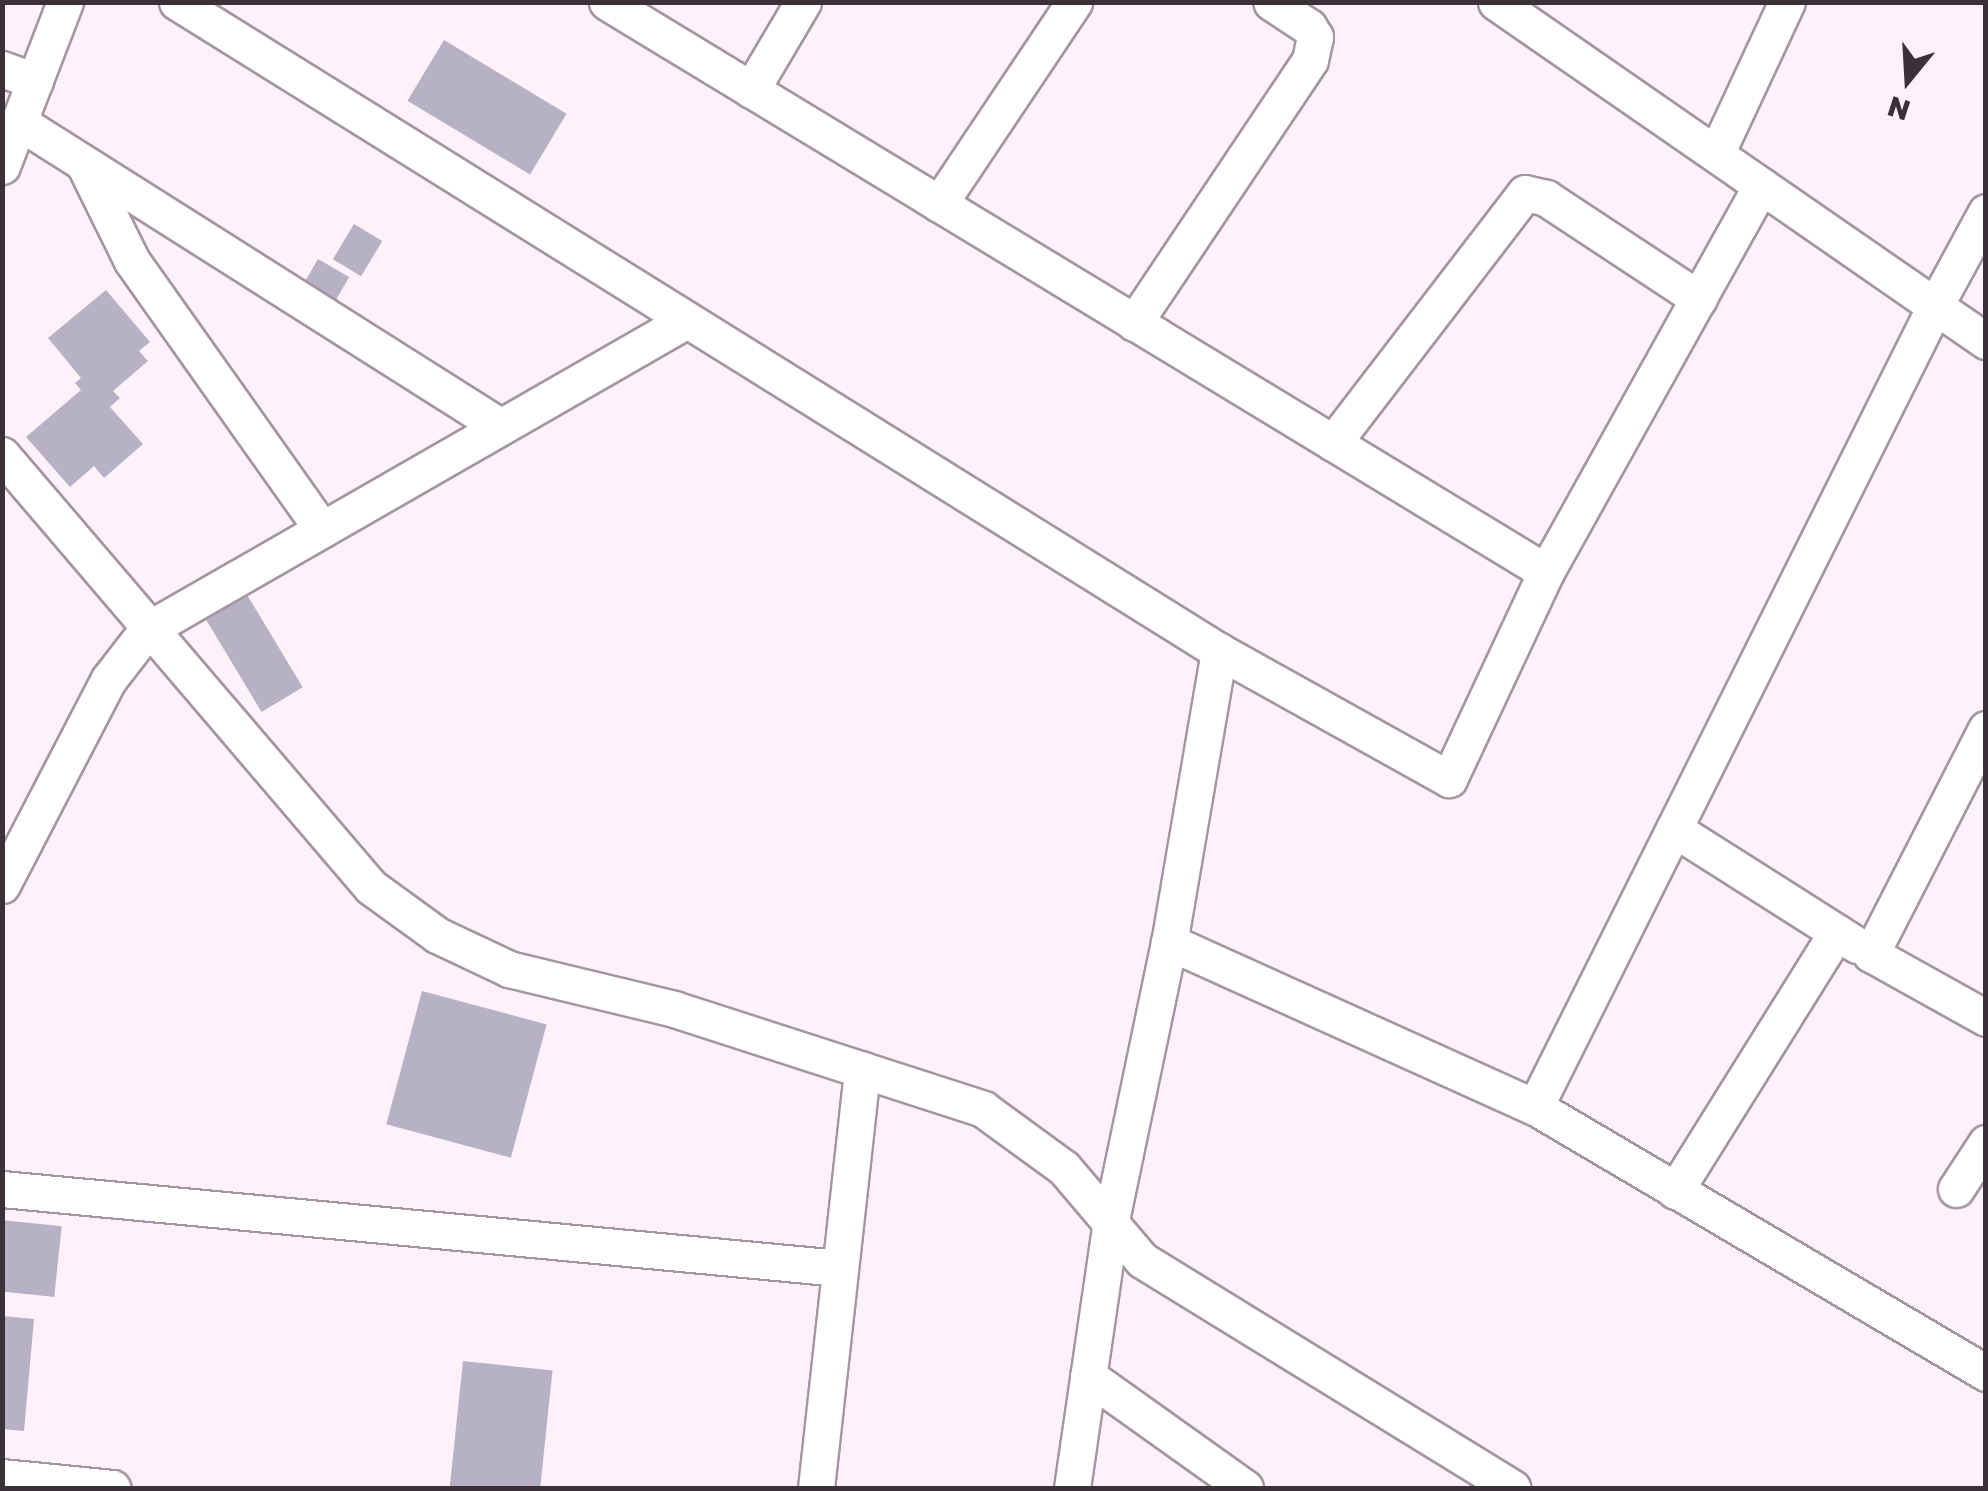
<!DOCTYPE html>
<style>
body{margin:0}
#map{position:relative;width:1988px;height:1491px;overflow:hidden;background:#fef1fa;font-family:"Golos Text",sans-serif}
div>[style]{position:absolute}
.building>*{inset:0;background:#b7b1c5;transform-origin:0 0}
.roads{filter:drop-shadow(2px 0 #a794a2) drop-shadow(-2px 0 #a794a2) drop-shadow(0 2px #a794a2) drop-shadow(0 -2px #a794a2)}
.minor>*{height:35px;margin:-17.5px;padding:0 17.5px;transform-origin:17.5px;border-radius:17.5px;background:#fff}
span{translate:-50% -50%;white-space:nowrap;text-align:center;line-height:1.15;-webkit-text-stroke:9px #fef1fa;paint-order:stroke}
.frame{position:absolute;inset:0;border:5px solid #3a3238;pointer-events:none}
.north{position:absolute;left:1858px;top:30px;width:100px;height:100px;-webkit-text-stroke:8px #fef1fa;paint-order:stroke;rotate:198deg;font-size:28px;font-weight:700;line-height:40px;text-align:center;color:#3a3238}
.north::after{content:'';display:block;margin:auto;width:35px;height:45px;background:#3a3238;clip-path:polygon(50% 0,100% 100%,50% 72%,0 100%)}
</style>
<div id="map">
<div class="building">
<div style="left:444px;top:40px;width:143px;height:71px;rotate:31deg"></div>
<div style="left:354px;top:224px;width:33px;height:41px;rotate:31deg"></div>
<div style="left:318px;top:259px;width:36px;height:33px;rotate:30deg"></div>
<div style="clip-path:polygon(106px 290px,150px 342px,139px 351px,148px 361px,113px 391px,120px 398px,110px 407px,143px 444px,104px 478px,94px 466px,70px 487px,26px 437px,81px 390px,75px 383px,81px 378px,48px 338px)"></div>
<div style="left:246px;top:593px;width:110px;height:48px;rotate:59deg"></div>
<div style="left:422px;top:991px;width:129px;height:138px;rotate:15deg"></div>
<div style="left:2px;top:1220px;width:60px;height:71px;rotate:6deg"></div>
<div style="clip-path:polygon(2px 1316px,34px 1319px,24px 1431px,2px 1429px)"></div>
<div style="left:463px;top:1361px;width:90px;height:128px;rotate:6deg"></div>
</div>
<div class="roads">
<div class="minor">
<div style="left:177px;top:2px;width:1228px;rotate:31.92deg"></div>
<div style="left:1219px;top:651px;width:295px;rotate:99.7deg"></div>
<div style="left:607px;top:2px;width:1098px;rotate:31.26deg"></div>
<div style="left:1546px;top:572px;width:442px;rotate:-60.9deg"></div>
<div style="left:1496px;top:2px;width:534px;rotate:34.7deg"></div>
<div style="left:1935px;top:306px;width:107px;rotate:-61.5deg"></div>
<div style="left:2px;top:69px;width:35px;rotate:20deg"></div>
<div style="left:751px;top:90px;width:102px;rotate:-59.4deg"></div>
<div style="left:19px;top:122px;width:570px;rotate:32.32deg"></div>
<div style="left:1716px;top:154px;width:168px;rotate:-65deg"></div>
<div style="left:84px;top:164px;width:108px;rotate:63.7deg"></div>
<div style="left:132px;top:261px;width:329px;rotate:54.7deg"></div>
<div style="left:2px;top:166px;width:176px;rotate:-69deg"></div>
<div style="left:939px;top:204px;width:243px;rotate:-56.2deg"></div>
<div style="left:1134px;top:323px;width:316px;rotate:-56.2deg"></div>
<div style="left:1310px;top:60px;width:24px;rotate:-78deg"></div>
<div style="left:1315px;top:37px;width:12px;rotate:-121deg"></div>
<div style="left:1309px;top:27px;width:45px;rotate:-146.7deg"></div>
<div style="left:1333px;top:443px;width:315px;rotate:-52.5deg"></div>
<div style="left:1525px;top:193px;width:22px;rotate:13deg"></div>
<div style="left:1546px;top:198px;width:183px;rotate:33.4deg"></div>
<div style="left:2px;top:455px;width:568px;rotate:49.5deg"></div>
<div style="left:371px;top:887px;width:82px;rotate:36deg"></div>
<div style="left:437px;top:935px;width:80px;rotate:25.3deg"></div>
<div style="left:509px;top:969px;width:170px;rotate:13.6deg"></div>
<div style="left:674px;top:1009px;width:325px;rotate:17.9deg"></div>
<div style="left:983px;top:1109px;width:100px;rotate:36.1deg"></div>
<div style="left:1064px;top:1168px;width:121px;rotate:49.7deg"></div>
<div style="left:1142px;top:1260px;width:435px;rotate:31.6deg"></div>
<div style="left:1219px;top:651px;width:263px;rotate:29.1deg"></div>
<div style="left:1449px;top:779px;width:229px;rotate:-64.9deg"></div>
<div style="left:1986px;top:729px;width:253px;rotate:117.1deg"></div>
<div style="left:1871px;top:954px;width:132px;rotate:29.1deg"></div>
<div style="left:1674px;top:829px;width:217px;rotate:32.4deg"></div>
<div style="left:2px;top:885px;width:232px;rotate:-62.6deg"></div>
<div style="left:109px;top:679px;width:62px;rotate:-52.2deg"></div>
<div style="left:147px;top:630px;width:623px;rotate:-29.86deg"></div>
<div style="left:1535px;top:1107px;width:895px;rotate:-63.46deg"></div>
<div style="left:1935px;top:306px;width:62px;rotate:34.5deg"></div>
<div style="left:2px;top:1189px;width:841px;rotate:5.39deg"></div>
<div style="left:1956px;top:1189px;width:55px;rotate:-56.9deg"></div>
<div style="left:1675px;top:1191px;width:305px;rotate:-58deg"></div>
<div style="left:1088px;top:1376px;width:193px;rotate:35.5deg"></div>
<div style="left:2px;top:1477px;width:111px;rotate:5.7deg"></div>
<div style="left:816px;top:1488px;width:421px;rotate:-83.7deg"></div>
<div style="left:1072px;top:1488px;width:271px;rotate:-81.7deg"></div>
<div style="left:1111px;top:1220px;width:284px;rotate:-78.2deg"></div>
<div style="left:1169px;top:942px;width:401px;rotate:24.3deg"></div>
<div style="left:1535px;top:1107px;width:524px;rotate:30.53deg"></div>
</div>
</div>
<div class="frame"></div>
<div class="north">N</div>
</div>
